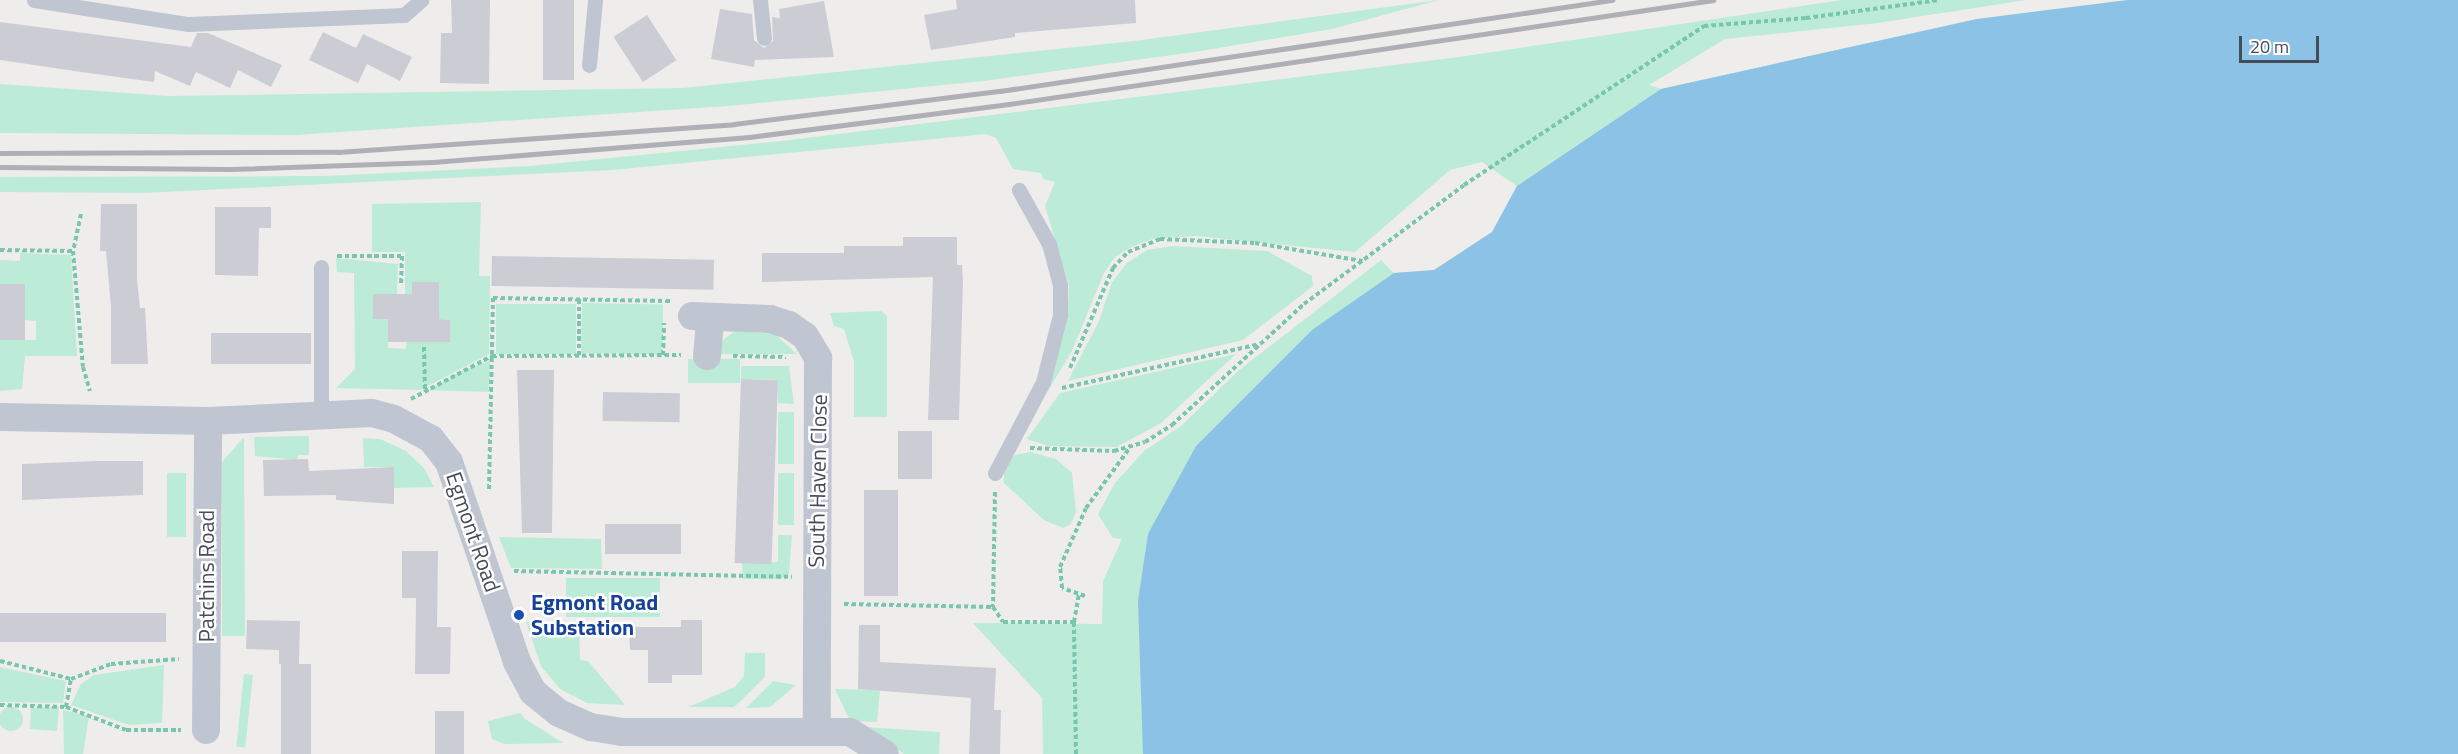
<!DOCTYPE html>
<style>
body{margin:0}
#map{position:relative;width:2458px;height:754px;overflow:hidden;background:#efedec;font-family:"Titillium Web",sans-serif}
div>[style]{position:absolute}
.green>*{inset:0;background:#bcebd7;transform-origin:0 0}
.round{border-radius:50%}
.water>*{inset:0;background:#8cc2e5}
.building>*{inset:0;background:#cccdd4;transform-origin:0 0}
.path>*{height:4px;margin-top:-2px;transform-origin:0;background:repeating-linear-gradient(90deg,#77c6ad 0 4.5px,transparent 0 7.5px)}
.service>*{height:15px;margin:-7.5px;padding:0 7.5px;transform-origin:7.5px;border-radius:7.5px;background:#c0c6d1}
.minor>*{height:28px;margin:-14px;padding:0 14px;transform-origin:14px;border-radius:14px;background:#c0c6d1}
.rail>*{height:4.5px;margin:-2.25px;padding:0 2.25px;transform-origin:2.25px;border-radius:2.25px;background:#afb0b6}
.dots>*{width:16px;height:16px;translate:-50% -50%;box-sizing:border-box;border:3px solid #fff;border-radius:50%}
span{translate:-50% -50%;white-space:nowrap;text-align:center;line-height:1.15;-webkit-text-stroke:5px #fff;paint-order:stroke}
.street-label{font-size:22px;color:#464c58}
.transit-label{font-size:22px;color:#164399;font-weight:700}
.left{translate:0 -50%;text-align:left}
.scale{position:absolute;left:2239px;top:36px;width:80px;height:27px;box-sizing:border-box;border:3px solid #464c58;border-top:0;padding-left:8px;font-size:18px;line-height:21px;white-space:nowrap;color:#464c58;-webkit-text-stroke:4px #fff;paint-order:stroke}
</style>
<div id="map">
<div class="green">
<div style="clip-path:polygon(1439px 0,1332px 29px,1201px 51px,984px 81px,728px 106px,295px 135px,0 133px,0 84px,169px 96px,683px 88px,1134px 41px)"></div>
<div style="clip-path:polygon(1842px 0,2026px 0,1878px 23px,1725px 39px,1649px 85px,1661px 89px,1977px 19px,2128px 0,2458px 0,2212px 754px,1043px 754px,1042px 698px,973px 623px,1102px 624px,1103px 581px,1122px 539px,1113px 538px,1098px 514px,1115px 483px,1144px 451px,1181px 426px,1238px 371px,1381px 260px,1394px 273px,1434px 270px,1492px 232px,1517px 186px,1482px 162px,1450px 170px,1355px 252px,1196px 236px,1155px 238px,1131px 247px,1115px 257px,1104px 273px,1072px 351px,1043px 399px,1067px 321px,1069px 286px,1045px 206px,1055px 182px,1043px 179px,1041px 173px,1013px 169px,996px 138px,986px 134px,612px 170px,143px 193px,0 192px,0 177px,326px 176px,530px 166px,782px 141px,1459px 57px)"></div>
<div style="clip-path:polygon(481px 202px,479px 276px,490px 276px,489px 354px,420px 390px,336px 388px,355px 369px,354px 273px,337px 272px,336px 258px,398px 264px,397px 294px,373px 319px,388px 319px,388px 348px,406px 349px,406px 342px,450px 342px,450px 320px,439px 319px,439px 282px,412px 282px,412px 294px,405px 294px,405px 252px,372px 252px,372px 204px)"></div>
<div style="clip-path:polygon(1173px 246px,1267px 251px,1312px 276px,1313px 286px,1243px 340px,1068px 381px,1099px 321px,1112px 282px,1127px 263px,1147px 250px)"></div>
<div style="clip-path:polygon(20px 253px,71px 255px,77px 356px,25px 356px,22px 389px,0 391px,0 340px,36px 340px,36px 321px,25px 320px,25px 284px,0 284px,0 260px,20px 261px)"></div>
<div style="left:582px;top:303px;width:81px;height:50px;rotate:1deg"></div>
<div style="left:496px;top:304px;width:80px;height:50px"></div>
<div style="clip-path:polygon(881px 311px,887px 316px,887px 417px,854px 417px,854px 362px,844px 329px,834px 326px,830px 313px)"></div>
<div style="clip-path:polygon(735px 331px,775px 334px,797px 354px,719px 354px,723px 340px)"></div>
<div style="clip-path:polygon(1236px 354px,1161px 423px,1117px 447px,1048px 446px,1027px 439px,1060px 393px)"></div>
<div style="left:688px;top:359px;width:52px;height:24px"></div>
<div style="clip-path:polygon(490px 361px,489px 392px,428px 390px,463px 370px)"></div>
<div style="clip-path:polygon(741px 366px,789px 366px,794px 404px,778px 403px,778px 380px,741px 379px)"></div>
<div style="left:778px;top:412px;width:16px;height:52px"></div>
<div style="clip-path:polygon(309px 436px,309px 455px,298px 455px,298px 460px,255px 456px,254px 437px)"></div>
<div style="clip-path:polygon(244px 437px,245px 636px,222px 636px,222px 462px)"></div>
<div style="clip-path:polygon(363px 438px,380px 439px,406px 451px,424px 468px,434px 487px,394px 488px,394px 467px,364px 467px)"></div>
<div style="clip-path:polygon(1031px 452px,1056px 459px,1072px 473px,1076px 512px,1071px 524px,1063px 528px,1044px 520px,1004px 483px,1004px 467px,1015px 455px)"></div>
<div style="left:186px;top:473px;width:64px;height:19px;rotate:90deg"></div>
<div style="left:778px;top:473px;width:16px;height:52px"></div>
<div style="clip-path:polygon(778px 535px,792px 535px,789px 574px,781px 579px,743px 579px,742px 563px,778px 562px)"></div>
<div style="clip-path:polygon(499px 537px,601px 539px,602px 569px,511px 568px)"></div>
<div style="left:566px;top:578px;width:94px;height:39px"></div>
<div style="clip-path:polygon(526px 622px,579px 624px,580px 660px,588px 661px,625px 705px,587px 703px,560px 689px,541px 666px)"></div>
<div style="clip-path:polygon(745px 653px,765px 653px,765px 677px,742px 700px,734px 707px,688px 707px,735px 687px,744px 676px)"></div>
<div style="clip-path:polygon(164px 665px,162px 723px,129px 725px,71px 705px,81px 684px,94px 675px)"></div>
<div style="clip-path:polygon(0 667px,66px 681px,63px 703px,0 702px)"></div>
<div style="left:244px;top:674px;width:9px;height:73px;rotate:6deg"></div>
<div style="clip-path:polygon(773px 681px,796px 685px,770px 707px,746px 708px)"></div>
<div style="clip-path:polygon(835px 689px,880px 690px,877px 722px,850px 721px)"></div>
<div class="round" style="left:-1px;top:707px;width:24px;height:24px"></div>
<div style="clip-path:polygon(59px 707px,57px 731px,30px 729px,31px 708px)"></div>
<div style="clip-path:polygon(63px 710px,89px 716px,83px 754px,64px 754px)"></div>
<div style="clip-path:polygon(520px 713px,525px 719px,563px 743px,504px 744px,492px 739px,488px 721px)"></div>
<div style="clip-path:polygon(865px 727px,940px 732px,939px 754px,904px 754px)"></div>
</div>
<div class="water">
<div style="clip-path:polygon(2128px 0,2458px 0,2458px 754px,1143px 754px,1138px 601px,1148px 534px,1196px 446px,1312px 330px,1394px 273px,1434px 270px,1492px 232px,1517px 186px,1661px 89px,1977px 19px)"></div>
</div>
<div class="building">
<div style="clip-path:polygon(451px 0,490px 0,489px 84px,440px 83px,441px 33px,452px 33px)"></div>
<div style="left:543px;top:0;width:31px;height:80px"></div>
<div style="clip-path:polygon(956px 0,1135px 0,1136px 23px,1015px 33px,1015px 37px,931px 50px,924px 15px,957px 9px)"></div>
<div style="clip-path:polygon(824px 1px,834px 57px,755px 60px,754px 67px,711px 59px,720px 9px,752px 14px,754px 40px,764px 48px,773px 41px,772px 17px,780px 18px,779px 9px)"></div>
<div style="left:647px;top:15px;width:54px;height:40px;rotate:57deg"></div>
<div style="clip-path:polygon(0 22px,191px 47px,197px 33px,208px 33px,282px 65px,271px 87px,238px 70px,230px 88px,196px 72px,190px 86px,155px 71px,154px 82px,81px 72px,0 60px)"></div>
<div style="clip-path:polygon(323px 32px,356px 48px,363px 34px,412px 57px,400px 81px,367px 64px,358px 83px,309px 60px)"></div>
<div style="clip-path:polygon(101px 204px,137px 204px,137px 280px,140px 308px,145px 308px,148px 364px,111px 364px,111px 307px,106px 251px,100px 251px)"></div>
<div style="clip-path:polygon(215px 207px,271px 207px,271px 228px,259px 228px,258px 276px,215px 275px)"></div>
<div style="clip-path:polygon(903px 237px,957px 237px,957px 265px,962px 265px,963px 281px,959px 420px,928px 420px,933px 277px,762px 282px,762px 253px,844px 253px,844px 246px,903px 246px)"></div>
<div style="left:492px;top:256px;width:222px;height:30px;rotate:1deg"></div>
<div style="clip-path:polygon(412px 282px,439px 282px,439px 319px,450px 320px,450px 342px,388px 342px,388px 319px,373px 319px,373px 294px,412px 294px)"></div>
<div style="left:0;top:284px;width:25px;height:56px"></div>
<div style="left:311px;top:333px;width:31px;height:100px;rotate:90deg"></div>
<div style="clip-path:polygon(517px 370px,554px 370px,552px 533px,522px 533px)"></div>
<div style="left:741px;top:379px;width:37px;height:184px;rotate:2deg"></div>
<div style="left:603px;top:392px;width:77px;height:29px;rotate:1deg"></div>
<div style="left:932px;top:431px;width:48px;height:34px;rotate:90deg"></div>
<div style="clip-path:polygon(308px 459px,309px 471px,394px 467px,394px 504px,336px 500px,336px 495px,264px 496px,263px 460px)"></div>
<div style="clip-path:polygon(96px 461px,143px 461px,143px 495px,22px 500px,22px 464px)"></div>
<div style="left:864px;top:490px;width:34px;height:106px"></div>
<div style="left:681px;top:524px;width:30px;height:76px;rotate:90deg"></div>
<div style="clip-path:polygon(402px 551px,438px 551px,437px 627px,451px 627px,450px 674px,415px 674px,416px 598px,402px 598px)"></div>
<div style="left:0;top:613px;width:166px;height:29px"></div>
<div style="clip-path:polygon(247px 620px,300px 621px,299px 664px,279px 664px,279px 650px,246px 649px)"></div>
<div style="clip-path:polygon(681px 620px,702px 620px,702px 675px,672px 675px,672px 683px,648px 683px,648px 650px,630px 650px,629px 627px,681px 627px)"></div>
<div style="clip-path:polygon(859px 625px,880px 625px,880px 662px,996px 668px,994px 710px,1001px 710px,1000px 754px,969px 754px,971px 698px,858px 689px)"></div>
<div style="left:281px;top:664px;width:30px;height:90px"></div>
<div style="left:435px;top:711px;width:29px;height:43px"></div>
</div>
<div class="path">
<div style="left:81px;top:214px;width:38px;rotate:102deg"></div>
<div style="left:73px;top:251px;width:116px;rotate:85.1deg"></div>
<div style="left:83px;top:367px;width:25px;rotate:74deg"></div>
<div style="left:0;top:250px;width:73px;rotate:0.8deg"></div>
<div style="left:337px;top:256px;width:65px"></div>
<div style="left:402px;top:256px;width:30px;rotate:92deg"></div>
<div style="left:579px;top:299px;width:56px;rotate:90deg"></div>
<div style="left:424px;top:347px;width:44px;rotate:88.7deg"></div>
<div style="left:663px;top:355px;width:32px;rotate:-88deg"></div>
<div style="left:733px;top:356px;width:53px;rotate:1.1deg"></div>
<div style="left:1070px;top:368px;width:109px;rotate:-66.7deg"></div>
<div style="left:1113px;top:268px;width:22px;rotate:-47deg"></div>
<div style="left:1128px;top:252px;width:35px;rotate:-22deg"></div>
<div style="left:1160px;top:239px;width:95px;rotate:2.4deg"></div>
<div style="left:1255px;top:243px;width:109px;rotate:9.5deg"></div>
<div style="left:1062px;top:388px;width:203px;rotate:-12.5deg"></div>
<div style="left:411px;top:399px;width:92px;rotate:-28deg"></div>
<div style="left:492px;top:356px;width:189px;rotate:-0.3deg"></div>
<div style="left:1030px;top:448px;width:84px;rotate:2deg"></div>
<div style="left:1114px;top:451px;width:32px;rotate:-16deg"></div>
<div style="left:1145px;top:442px;width:32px;rotate:-32deg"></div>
<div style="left:1172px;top:425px;width:179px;rotate:-42.5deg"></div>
<div style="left:1304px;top:304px;width:199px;rotate:-36.6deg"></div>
<div style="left:1464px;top:185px;width:288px;rotate:-33.5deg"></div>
<div style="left:1704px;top:26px;width:102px;rotate:-4.5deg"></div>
<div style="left:1806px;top:18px;width:134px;rotate:-7.7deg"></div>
<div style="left:489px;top:489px;width:191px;rotate:-88.8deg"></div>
<div style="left:493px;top:298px;width:177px;rotate:1deg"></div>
<div style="left:995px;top:492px;width:115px;rotate:91deg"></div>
<div style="left:993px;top:607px;width:18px;rotate:56deg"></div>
<div style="left:1003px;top:622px;width:71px"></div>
<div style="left:514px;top:571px;width:278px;rotate:1.2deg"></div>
<div style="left:1085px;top:596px;width:24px;rotate:-161deg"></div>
<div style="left:1062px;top:588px;width:21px;rotate:-95deg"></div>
<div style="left:1060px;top:567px;width:64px;rotate:-66.2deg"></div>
<div style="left:1086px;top:508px;width:77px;rotate:-54deg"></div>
<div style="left:844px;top:604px;width:149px;rotate:1.2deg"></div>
<div style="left:0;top:661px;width:73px;rotate:14.2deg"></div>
<div style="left:71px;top:679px;width:43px;rotate:-20.6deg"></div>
<div style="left:111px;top:664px;width:68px;rotate:-4.2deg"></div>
<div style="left:0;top:705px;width:66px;rotate:1.7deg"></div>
<div style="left:66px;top:707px;width:64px;rotate:21deg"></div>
<div style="left:126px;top:730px;width:55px"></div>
<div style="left:66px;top:707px;width:28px;rotate:-80deg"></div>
<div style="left:1076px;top:754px;width:132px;rotate:-90.9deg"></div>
<div style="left:1074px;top:622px;width:28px;rotate:-80deg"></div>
</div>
<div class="service">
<div style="left:34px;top:0;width:156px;rotate:8.9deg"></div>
<div style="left:188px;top:24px;width:216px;rotate:-2.4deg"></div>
<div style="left:404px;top:15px;width:23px;rotate:-41deg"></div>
<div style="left:760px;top:0;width:38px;rotate:84deg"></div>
<div style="left:589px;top:65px;width:65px;rotate:-84.7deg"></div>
<div style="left:321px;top:415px;width:148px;rotate:-90deg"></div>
<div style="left:995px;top:473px;width:103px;rotate:-62.2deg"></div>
<div style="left:1043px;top:382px;width:69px;rotate:-75.8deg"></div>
<div style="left:1060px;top:315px;width:30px;rotate:-90deg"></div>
<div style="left:1060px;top:285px;width:42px;rotate:-105deg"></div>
<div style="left:1049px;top:244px;width:62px;rotate:-119.1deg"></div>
</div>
<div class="minor">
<div style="left:692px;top:316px;width:78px;rotate:2.2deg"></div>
<div style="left:770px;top:319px;width:20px;rotate:18deg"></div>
<div style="left:789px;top:325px;width:19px;rotate:35deg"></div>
<div style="left:805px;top:336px;width:26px;rotate:59deg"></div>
<div style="left:818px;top:358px;width:371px;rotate:90.2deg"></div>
<div style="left:707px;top:356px;width:38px;rotate:-85deg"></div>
<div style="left:0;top:417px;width:208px;rotate:1.1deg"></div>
<div style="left:208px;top:421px;width:164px;rotate:-2.8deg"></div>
<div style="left:372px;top:413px;width:23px;rotate:15deg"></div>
<div style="left:394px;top:419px;width:42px;rotate:28.4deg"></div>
<div style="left:431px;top:439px;width:29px;rotate:52deg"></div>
<div style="left:449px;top:462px;width:211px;rotate:71.2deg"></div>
<div style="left:517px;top:662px;width:34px;rotate:62deg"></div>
<div style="left:533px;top:692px;width:33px;rotate:39deg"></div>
<div style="left:559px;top:713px;width:35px;rotate:24deg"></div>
<div style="left:591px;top:727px;width:31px;rotate:9deg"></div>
<div style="left:622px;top:732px;width:228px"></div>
<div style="left:850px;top:732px;width:41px;rotate:32.2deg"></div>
<div style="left:206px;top:730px;width:309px;rotate:-89.6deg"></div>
</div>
<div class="rail">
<div style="left:0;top:153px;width:338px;rotate:-0.2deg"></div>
<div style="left:338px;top:152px;width:397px;rotate:-4deg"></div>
<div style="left:734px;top:124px;width:268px;rotate:-7.1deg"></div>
<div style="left:1000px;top:91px;width:619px;rotate:-8.46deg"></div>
<div style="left:0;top:167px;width:231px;rotate:0.5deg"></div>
<div style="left:231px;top:169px;width:202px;rotate:-2deg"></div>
<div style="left:433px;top:162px;width:317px;rotate:-4.5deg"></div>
<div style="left:749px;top:137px;width:262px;rotate:-7.2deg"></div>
<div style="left:1009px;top:104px;width:712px;rotate:-8.4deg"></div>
</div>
<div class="dots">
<div style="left:519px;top:615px;background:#1a4fb4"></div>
</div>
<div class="street-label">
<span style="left:818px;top:481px;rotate:-89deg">South Haven Close</span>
<span style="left:473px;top:532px;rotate:71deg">Egmont Road</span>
<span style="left:207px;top:576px;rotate:-90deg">Patchins Road</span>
</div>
<div class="transit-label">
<span class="left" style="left:531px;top:615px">Egmont Road<br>Substation</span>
</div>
<div class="scale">20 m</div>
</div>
